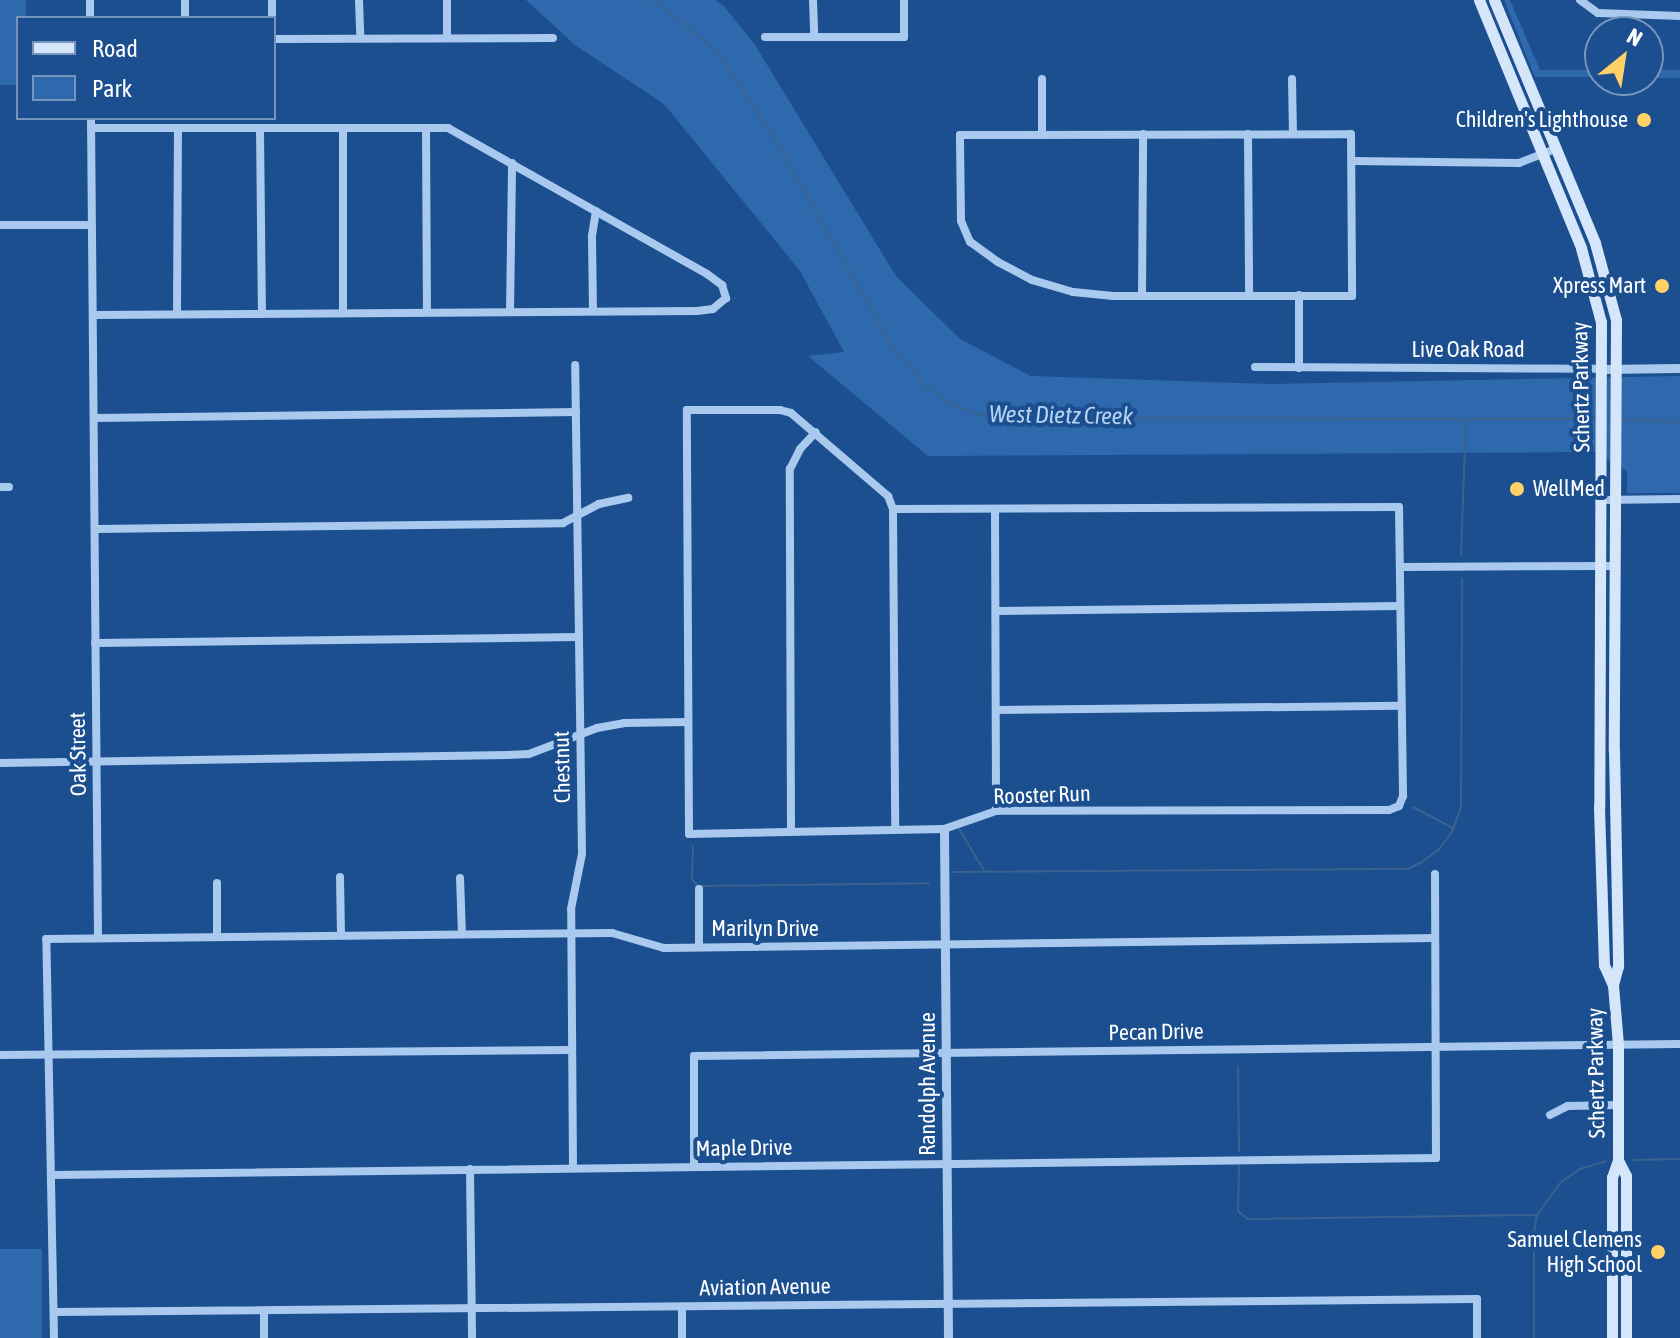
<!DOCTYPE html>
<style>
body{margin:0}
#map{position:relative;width:1680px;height:1338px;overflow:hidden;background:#1b4f8f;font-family:"Asap Condensed",sans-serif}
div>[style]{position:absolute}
.green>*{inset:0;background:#2e69ad;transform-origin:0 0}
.stream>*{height:2px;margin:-1px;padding:0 1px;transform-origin:1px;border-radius:1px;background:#3c6290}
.minor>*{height:8px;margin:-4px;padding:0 4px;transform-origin:4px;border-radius:4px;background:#a9c9ee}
.tertiary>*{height:9px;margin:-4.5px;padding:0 4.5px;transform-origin:4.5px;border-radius:4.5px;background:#a9c9ee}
.secondary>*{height:11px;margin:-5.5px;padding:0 5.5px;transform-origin:5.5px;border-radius:5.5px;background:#d6e6fa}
.dots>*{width:22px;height:22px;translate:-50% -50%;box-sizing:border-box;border:4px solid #1b4f8f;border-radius:50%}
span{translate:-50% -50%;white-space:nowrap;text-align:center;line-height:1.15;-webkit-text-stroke:8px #1b4f8f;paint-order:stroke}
.poi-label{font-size:22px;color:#fff}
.right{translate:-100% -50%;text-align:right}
.left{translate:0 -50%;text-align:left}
.street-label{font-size:22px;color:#fff}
.water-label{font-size:24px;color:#b5d3f5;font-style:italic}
.legend{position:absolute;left:16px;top:16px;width:260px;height:104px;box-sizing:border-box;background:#1b4f8f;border:2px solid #7695bc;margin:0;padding:10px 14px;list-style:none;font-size:24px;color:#fff}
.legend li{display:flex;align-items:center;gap:16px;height:40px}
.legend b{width:40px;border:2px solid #7695bc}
.north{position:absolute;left:1584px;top:16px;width:80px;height:80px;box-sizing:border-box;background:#1b4f8f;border:2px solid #7695bc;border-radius:50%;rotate:30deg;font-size:22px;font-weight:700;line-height:32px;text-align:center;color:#fff}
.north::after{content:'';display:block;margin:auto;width:28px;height:36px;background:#ffd166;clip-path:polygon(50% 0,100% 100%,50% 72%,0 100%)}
</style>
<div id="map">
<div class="green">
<div style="clip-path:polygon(0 0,26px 0,26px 18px,18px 18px,18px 85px,0 85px)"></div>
<div style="clip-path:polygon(526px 0,715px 0,723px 5px,755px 45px,896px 276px,960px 339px,1031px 376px,1270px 384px,1680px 376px,1680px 493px,1627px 493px,1627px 471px,1595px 452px,928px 456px,808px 356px,844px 352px,800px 271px,664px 104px,575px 45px)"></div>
<div style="clip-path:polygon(1504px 0,1510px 0,1540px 70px,1600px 70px,1600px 77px,1535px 77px)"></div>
<div style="left:1648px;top:70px;width:32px;height:8px"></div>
<div style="left:0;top:1249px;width:42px;height:89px"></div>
</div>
<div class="stream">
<div style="left:653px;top:0;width:69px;rotate:38.5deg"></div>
<div style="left:707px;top:43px;width:25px;rotate:48deg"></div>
<div style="left:724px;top:62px;width:108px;rotate:57deg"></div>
<div style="left:783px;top:153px;width:218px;rotate:60.6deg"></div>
<div style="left:890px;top:343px;width:55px;rotate:50.9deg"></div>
<div style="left:925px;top:386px;width:29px;rotate:34deg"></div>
<div style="left:949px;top:402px;width:30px;rotate:24deg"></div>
<div style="left:976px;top:414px;width:31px;rotate:7deg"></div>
<div style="left:1007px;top:418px;width:588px;rotate:0.1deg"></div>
<div style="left:1621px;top:419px;width:59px;rotate:2.9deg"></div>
<div style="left:1461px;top:554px;width:135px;rotate:-87.9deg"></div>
<div style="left:1413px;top:807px;width:45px;rotate:27.7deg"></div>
<div style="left:959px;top:829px;width:50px;rotate:58.8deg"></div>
<div style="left:693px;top:847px;width:32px;rotate:92deg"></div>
<div style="left:692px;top:879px;width:9px;rotate:49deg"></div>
<div style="left:698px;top:886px;width:231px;rotate:-0.7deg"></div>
<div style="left:953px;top:872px;width:455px;rotate:-0.4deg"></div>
<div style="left:1408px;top:869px;width:16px;rotate:-27deg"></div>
<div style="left:1422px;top:862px;width:21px;rotate:-37deg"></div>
<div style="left:1439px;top:849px;width:21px;rotate:-53deg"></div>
<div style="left:1452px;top:832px;width:27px;rotate:-70deg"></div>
<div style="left:1461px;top:807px;width:228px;rotate:-89.7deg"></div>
<div style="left:1238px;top:1066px;width:85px;rotate:89.3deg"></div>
<div style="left:1634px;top:1160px;width:46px;rotate:-1.2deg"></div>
<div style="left:1239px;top:1165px;width:46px;rotate:91.2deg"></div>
<div style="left:1238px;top:1211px;width:13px;rotate:39deg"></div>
<div style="left:1248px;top:1219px;width:289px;rotate:-0.8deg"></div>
<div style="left:1534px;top:1338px;width:105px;rotate:-90deg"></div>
<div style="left:1534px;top:1233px;width:18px;rotate:-81deg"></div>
<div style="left:1537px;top:1215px;width:39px;rotate:-54deg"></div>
<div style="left:1560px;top:1183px;width:24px;rotate:-35deg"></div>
<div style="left:1580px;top:1169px;width:27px;rotate:-17deg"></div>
</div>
<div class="minor">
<div style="left:90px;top:0;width:18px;rotate:90deg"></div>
<div style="left:359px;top:0;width:38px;rotate:88deg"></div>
<div style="left:447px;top:0;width:38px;rotate:90deg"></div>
<div style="left:813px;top:0;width:37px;rotate:88deg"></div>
<div style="left:1580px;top:0;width:22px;rotate:36deg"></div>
<div style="left:1598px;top:13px;width:82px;rotate:2.1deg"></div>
<div style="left:185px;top:18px;width:18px;rotate:-90deg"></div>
<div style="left:272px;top:18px;width:18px;rotate:-90deg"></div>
<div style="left:765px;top:37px;width:139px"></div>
<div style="left:904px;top:37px;width:37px;rotate:-90deg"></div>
<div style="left:274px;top:39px;width:279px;rotate:-0.2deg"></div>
<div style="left:1042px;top:79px;width:55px;rotate:90deg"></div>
<div style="left:1292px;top:79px;width:55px;rotate:89deg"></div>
<div style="left:91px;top:118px;width:820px;rotate:89.51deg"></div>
<div style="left:91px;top:128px;width:357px"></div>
<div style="left:448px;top:128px;width:297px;rotate:29.4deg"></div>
<div style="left:707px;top:274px;width:19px;rotate:36deg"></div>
<div style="left:722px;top:285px;width:14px;rotate:73deg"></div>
<div style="left:726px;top:298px;width:17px;rotate:140deg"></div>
<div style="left:713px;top:309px;width:16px;rotate:173deg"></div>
<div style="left:697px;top:311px;width:604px;rotate:179.62deg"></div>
<div style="left:426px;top:128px;width:184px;rotate:89.7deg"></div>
<div style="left:260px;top:129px;width:185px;rotate:89.4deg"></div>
<div style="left:1248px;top:134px;width:162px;rotate:89.6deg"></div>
<div style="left:1351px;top:134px;width:162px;rotate:89.6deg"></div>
<div style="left:1352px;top:296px;width:239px;rotate:180deg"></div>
<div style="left:1113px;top:296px;width:40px;rotate:-174.3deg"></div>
<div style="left:1073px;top:292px;width:43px;rotate:-163.7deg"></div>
<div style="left:1032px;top:280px;width:38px;rotate:-152deg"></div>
<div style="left:998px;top:262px;width:34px;rotate:-144deg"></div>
<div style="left:970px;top:242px;width:23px;rotate:-113deg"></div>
<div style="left:961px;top:221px;width:86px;rotate:-90.7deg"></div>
<div style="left:960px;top:135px;width:391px;rotate:-0.1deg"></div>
<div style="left:1352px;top:161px;width:167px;rotate:0.7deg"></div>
<div style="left:1519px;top:163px;width:39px;rotate:-21deg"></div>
<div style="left:0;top:225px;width:92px"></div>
<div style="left:1299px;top:295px;width:73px;rotate:90deg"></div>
<div style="left:1142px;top:296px;width:162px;rotate:-89.6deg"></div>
<div style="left:593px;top:311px;width:75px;rotate:-90.8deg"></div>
<div style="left:592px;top:236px;width:25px;rotate:-81deg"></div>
<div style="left:343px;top:312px;width:183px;rotate:-90deg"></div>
<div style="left:510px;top:312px;width:149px;rotate:-89.2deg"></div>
<div style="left:177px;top:314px;width:186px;rotate:-89.7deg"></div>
<div style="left:1255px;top:367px;width:348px;rotate:0.3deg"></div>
<div style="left:94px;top:418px;width:482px;rotate:-0.7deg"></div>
<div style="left:0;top:487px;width:9px"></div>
<div style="left:1601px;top:500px;width:79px;rotate:-0.7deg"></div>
<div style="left:893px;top:509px;width:506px;rotate:-0.23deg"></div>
<div style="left:1399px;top:507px;width:289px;rotate:89.2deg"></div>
<div style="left:1403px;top:796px;width:11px;rotate:112deg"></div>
<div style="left:1399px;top:806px;width:11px;rotate:158deg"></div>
<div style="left:1389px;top:810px;width:393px;rotate:179.9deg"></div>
<div style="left:996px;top:811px;width:55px;rotate:160.9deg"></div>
<div style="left:944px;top:829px;width:255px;rotate:178.9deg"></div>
<div style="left:689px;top:834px;width:424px;rotate:-90.3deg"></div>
<div style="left:687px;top:410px;width:93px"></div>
<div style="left:780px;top:410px;width:11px;rotate:15deg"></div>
<div style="left:791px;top:413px;width:128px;rotate:40.6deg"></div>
<div style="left:888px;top:496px;width:14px;rotate:69deg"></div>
<div style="left:893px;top:509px;width:320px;rotate:89.6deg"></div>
<div style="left:995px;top:509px;width:302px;rotate:89.8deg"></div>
<div style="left:95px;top:529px;width:468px;rotate:-0.7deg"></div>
<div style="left:563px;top:523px;width:41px;rotate:-27.8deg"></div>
<div style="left:599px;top:504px;width:30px;rotate:-12deg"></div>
<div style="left:1401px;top:567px;width:214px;rotate:-0.3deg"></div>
<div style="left:996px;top:611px;width:404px;rotate:-0.7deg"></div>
<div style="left:95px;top:643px;width:482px;rotate:-0.7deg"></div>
<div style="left:996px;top:710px;width:405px;rotate:-0.6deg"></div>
<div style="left:0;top:763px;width:508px;rotate:-0.9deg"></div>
<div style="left:508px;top:755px;width:21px;rotate:-3deg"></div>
<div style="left:529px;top:754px;width:73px;rotate:-20.9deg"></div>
<div style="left:597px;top:728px;width:27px;rotate:-10deg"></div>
<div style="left:624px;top:723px;width:64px;rotate:-0.9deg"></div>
<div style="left:791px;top:831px;width:362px;rotate:-90.2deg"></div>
<div style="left:790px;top:469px;width:22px;rotate:-63deg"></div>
<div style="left:800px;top:449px;width:23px;rotate:-47deg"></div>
<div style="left:340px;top:877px;width:58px;rotate:89deg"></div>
<div style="left:460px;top:878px;width:56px;rotate:88deg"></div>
<div style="left:699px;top:889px;width:58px;rotate:90deg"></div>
<div style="left:217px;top:937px;width:54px;rotate:-90deg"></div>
<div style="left:0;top:1055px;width:572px;rotate:-0.5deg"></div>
<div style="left:1550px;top:1115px;width:20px;rotate:-27deg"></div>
<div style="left:1568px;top:1106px;width:50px;rotate:-1.1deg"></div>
<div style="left:694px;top:1167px;width:111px;rotate:-90deg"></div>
<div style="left:694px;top:1056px;width:986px;rotate:-0.7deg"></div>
<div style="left:573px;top:1168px;width:259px;rotate:-90.4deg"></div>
<div style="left:571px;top:909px;width:56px;rotate:-78.7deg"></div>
<div style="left:582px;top:854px;width:489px;rotate:-90.8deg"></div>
<div style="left:470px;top:1169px;width:169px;rotate:89.3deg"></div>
<div style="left:52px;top:1175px;width:1384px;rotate:-0.7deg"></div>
<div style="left:1436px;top:1158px;width:284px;rotate:-90.2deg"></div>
<div style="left:682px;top:1307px;width:31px;rotate:90deg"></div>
<div style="left:264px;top:1311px;width:27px;rotate:90deg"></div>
<div style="left:54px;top:1312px;width:1423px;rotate:-0.52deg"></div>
<div style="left:1477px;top:1299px;width:39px;rotate:90deg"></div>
<div style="left:54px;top:1338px;width:399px;rotate:-91.1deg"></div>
<div style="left:46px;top:939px;width:566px;rotate:-0.61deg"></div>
<div style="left:612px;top:933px;width:54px;rotate:16.1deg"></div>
<div style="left:664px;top:948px;width:771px;rotate:-0.74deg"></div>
</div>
<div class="tertiary">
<div style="left:1603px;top:369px;width:77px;rotate:-0.7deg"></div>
<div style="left:944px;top:829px;width:509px;rotate:89.55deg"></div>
</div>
<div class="secondary">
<div style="left:1479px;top:0;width:268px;rotate:67.6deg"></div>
<div style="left:1581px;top:248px;width:77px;rotate:74.9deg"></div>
<div style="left:1601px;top:322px;width:485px;rotate:90.2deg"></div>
<div style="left:1599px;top:807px;width:158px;rotate:88.2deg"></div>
<div style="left:1604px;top:965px;width:22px;rotate:66deg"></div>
<div style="left:1613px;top:985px;width:60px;rotate:85.2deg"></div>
<div style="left:1618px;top:1045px;width:115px;rotate:90deg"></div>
<div style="left:1618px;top:1160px;width:18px;rotate:109deg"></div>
<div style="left:1612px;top:1177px;width:161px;rotate:90deg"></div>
<div style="left:1494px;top:0;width:263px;rotate:67.4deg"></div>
<div style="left:1595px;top:243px;width:80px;rotate:74.7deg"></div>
<div style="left:1616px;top:320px;width:430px;rotate:90.3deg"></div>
<div style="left:1614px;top:750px;width:216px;rotate:88.9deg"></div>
<div style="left:1618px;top:966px;width:20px;rotate:105deg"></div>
<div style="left:1618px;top:1160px;width:18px;rotate:63deg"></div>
<div style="left:1626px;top:1176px;width:162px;rotate:90deg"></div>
</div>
<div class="dots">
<div style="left:1644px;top:120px;background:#ffd166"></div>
<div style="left:1662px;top:286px;background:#ffd166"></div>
<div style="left:1517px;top:489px;background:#ffd166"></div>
<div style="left:1658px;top:1252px;background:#ffd166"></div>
</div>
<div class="poi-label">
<span class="right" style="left:1628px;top:120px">Children's Lighthouse</span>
<span class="right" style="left:1646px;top:286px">Xpress Mart</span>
<span class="left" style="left:1533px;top:489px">WellMed</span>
<span class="right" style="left:1642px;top:1252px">Samuel Clemens<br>High School</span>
</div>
<div class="street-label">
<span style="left:1468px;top:350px">Live Oak Road</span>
<span style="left:1581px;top:387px;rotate:-91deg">Schertz Parkway</span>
<span style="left:78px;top:754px;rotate:-91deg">Oak Street</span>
<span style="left:562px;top:767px;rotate:-91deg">Chestnut</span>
<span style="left:1042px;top:795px;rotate:-2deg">Rooster Run</span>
<span style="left:765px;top:929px">Marilyn Drive</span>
<span style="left:1156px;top:1032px;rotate:-1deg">Pecan Drive</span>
<span style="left:1596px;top:1073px;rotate:-91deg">Schertz Parkway</span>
<span style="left:928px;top:1084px;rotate:-90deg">Randolph Avenue</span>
<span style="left:744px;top:1148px;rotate:-1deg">Maple Drive</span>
<span style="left:765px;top:1287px;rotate:-1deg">Aviation Avenue</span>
</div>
<div class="water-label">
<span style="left:1061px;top:415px;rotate:1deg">West Dietz Creek</span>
</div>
<ul class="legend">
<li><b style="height:10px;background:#d6e6fa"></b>Road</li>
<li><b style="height:22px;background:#2e69ad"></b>Park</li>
</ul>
<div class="north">N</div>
</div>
